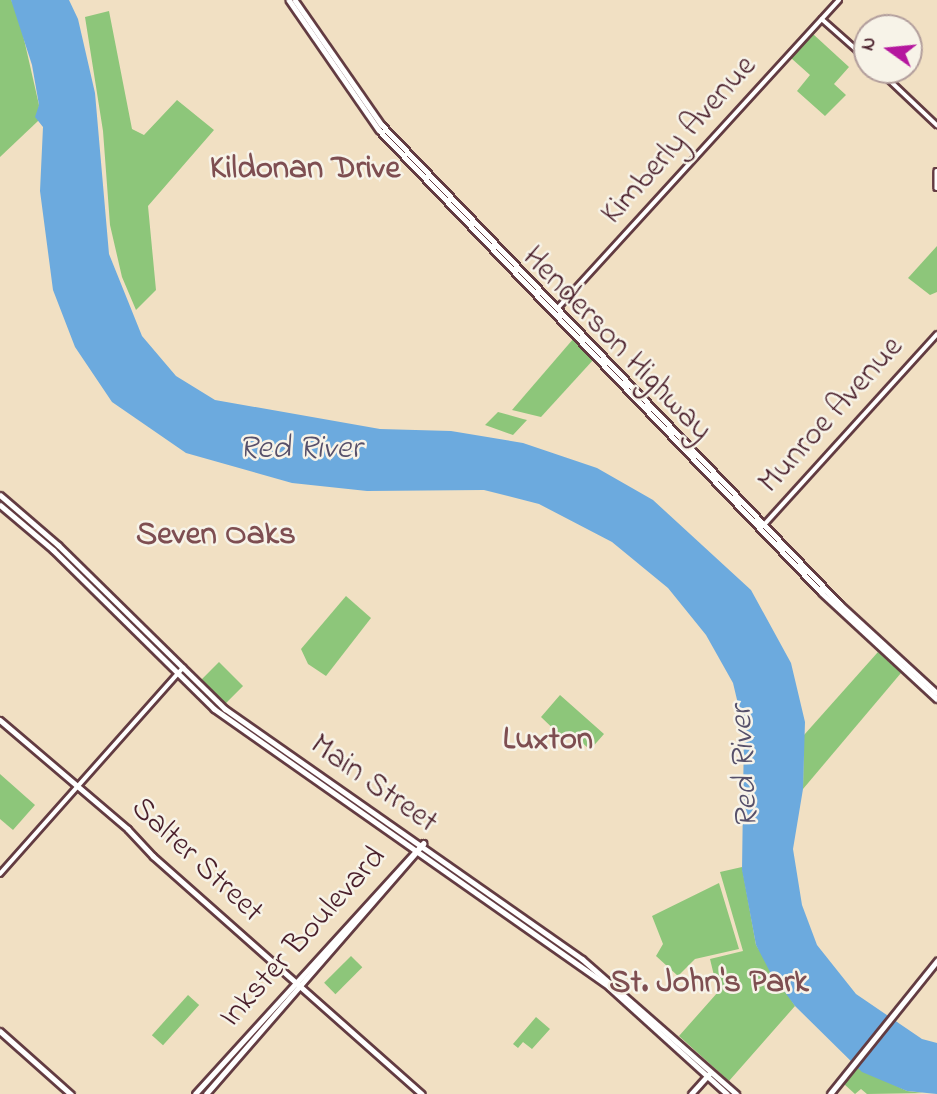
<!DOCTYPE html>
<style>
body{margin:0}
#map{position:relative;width:937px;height:1094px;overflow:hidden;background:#f1e0c3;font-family:"Indie Flower",sans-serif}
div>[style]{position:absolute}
.green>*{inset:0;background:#8dc67a;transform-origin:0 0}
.water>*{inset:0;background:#6caade}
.roads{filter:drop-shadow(2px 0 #633c42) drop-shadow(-2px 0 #633c42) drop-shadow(0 2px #633c42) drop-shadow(0 -2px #633c42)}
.tertiary>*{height:3.5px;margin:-1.75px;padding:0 1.75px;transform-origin:1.75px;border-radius:1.75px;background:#fff}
.secondary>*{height:4.5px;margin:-2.25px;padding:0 2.25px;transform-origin:2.25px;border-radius:2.25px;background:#fff}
.primary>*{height:5px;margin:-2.5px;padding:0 2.5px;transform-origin:2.5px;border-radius:2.5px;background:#fff}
span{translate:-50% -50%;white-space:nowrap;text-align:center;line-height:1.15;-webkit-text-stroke:5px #f7f3e8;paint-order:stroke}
.street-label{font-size:32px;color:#4a1f2b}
.neighbourhood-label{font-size:33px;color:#7e4e51;font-weight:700}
.water-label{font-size:33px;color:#56506a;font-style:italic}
.north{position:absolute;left:853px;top:14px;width:70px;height:70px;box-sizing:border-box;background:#f7f3e8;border:2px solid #b29e9c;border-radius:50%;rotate:285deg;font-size:19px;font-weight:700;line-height:28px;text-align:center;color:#4a1f2b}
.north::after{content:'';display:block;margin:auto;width:24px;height:32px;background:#b5179e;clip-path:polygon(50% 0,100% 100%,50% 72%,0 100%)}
</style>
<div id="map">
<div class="green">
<div style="clip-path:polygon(0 0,11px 0,18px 13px,39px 105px,38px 121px,0 157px)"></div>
<div style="clip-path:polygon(109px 11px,132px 129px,144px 135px,177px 100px,214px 130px,148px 206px,156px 290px,136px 310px,122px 277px,110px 225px,103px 131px,85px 17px)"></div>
<div style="clip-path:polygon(813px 34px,849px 67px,834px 84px,846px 95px,825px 116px,797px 91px,810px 75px,791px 58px)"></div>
<div style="clip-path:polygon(937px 246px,937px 292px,930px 295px,908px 278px)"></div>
<div style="clip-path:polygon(574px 338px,594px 359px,541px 417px,512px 410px)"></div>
<div style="clip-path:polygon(498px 412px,523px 419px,527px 420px,513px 435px,485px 425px)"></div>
<div style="clip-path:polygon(346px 596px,371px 618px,326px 676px,308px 664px,301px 649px)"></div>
<div style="clip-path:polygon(878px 652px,901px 673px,803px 789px,804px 735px)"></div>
<div style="left:219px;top:662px;width:34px;height:25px;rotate:45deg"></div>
<div style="clip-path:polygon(560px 695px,604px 734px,590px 750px,572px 733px,565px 740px,541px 717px)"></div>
<div style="clip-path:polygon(0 774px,35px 805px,13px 830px,0 819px)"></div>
<div style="clip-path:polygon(742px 867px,756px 945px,795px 1006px,729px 1081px,679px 1036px,718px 992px,710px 959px,743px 951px,720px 872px)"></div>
<div style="clip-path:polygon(719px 883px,739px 949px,695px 959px,678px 976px,656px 956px,663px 944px,652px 916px)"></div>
<div style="left:351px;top:956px;width:16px;height:38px;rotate:45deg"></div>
<div style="left:188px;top:995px;width:15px;height:54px;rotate:42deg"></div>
<div style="clip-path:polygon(536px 1017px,550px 1029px,532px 1049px,523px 1042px,518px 1048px,513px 1044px)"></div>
<div style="clip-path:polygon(857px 1067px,907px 1091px,923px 1093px,867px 1094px,861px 1089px,855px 1094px,844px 1084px)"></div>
</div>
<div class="water">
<div style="clip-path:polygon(11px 0,69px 0,78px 19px,95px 93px,109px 254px,142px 336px,176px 376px,215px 400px,380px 429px,451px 431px,523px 443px,597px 468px,653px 500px,751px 590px,791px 663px,805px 722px,803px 789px,793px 849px,802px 905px,817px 945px,856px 994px,922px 1039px,937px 1043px,937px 1094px,907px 1091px,862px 1072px,795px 1006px,770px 972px,756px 945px,742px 870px,744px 729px,733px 683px,706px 635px,668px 588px,612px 542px,539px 504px,484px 490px,367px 491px,292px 483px,186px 453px,112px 402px,75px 347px,53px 290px,40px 191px,43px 127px,35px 117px,39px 105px,32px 65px)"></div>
</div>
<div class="roads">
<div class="tertiary">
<div style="left:822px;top:19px;width:60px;rotate:41.6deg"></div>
<div style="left:879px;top:70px;width:80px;rotate:43.5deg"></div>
<div style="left:937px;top:171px;width:17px;rotate:90deg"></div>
<div style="left:557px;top:309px;width:418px;rotate:-47.6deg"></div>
<div style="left:765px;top:524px;width:256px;rotate:-47.8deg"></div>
<div style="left:0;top:874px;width:276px;rotate:-48.4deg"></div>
</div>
<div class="secondary">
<div style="left:289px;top:0;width:158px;rotate:55.3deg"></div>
<div style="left:379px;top:130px;width:641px;rotate:46.26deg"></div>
<div style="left:822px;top:593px;width:156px;rotate:42.7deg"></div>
<div style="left:295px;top:0;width:152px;rotate:55.2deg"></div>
<div style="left:382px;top:125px;width:663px;rotate:46.28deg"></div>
<div style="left:840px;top:604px;width:132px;rotate:42.5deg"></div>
<div style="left:0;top:720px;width:168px;rotate:40.4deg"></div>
<div style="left:128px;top:829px;width:37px;rotate:47deg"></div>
<div style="left:153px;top:856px;width:359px;rotate:41.5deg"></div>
<div style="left:0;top:1031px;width:95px;rotate:41.6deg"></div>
<div style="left:195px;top:1094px;width:339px;rotate:-47.7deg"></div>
<div style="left:206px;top:1094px;width:331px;rotate:-49deg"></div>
<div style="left:691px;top:1094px;width:27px;rotate:-48deg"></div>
<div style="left:830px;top:1094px;width:171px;rotate:-51.2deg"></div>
</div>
<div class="primary">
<div style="left:0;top:495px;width:77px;rotate:40.8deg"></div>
<div style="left:58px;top:545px;width:234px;rotate:44.5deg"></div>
<div style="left:225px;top:709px;width:436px;rotate:35deg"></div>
<div style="left:582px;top:959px;width:205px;rotate:41.2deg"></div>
<div style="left:0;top:505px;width:70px;rotate:40.3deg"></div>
<div style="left:53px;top:550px;width:226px;rotate:44.6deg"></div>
<div style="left:214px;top:709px;width:483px;rotate:35.1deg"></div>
<div style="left:609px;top:987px;width:159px;rotate:42.2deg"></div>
</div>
</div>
<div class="street-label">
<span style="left:680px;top:141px;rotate:-48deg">Kimberly Avenue</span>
<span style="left:616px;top:345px;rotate:46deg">Henderson Highway</span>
<span style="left:832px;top:416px;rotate:-48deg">Munroe Avenue</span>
<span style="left:373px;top:785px;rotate:35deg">Main Street</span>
<span style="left:196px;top:861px;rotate:43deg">Salter Street</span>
<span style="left:304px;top:938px;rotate:-48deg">Inkster Boulevard</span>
</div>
<div class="neighbourhood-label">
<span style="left:305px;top:170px">Kildonan Drive</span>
<span style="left:216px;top:536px">Seven Oaks</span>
<span style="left:548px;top:741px">Luxton</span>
<span style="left:709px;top:984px">St. John's Park</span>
</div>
<div class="water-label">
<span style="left:300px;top:450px">Red River</span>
<span style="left:746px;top:767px;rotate:-93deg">Red River</span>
</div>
<div class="north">N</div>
</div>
